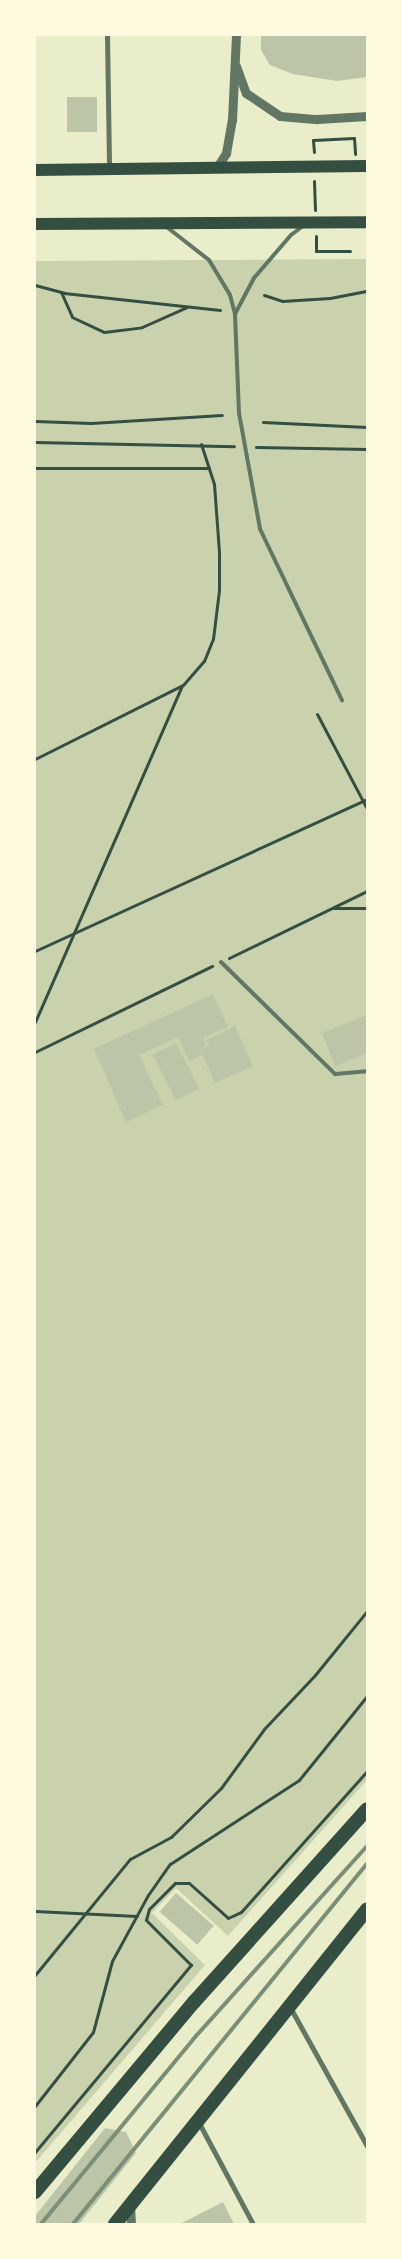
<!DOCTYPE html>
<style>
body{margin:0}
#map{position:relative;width:402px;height:2259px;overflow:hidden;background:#e9edc9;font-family:Lora,serif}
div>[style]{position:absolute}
.green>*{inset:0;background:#cad2ad}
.building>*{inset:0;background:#bcc5a7;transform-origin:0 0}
.path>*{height:3px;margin:-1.5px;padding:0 1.5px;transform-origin:1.5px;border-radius:1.5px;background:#344e41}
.service>*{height:4px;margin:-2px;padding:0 2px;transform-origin:2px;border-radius:2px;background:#617663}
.minor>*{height:5px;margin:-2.5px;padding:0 2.5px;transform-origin:2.5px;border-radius:2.5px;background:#617663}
.tertiary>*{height:9px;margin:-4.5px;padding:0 4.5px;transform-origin:4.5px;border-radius:4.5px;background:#617663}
.primary>*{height:12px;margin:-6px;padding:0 6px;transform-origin:6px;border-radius:6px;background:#344e41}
.trunk>*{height:14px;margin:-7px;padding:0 7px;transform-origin:7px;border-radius:7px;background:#344e41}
.rail>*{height:4px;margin:-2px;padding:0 2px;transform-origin:2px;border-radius:2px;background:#7c8e77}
span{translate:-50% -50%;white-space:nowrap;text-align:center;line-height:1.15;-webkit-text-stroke:4px #fefae0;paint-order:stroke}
.frame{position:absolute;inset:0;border:36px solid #fefae0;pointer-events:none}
</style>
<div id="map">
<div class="green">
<div style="clip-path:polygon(367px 259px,367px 1780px,228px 1936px,176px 1888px,152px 1913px,205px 1965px,35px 2163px,35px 261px)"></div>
</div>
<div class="building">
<div style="clip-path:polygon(261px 35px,367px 35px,367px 77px,337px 81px,293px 74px,270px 65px,261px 50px)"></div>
<div style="left:97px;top:97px;width:35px;height:30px;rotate:90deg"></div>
<div style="clip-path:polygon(213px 994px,228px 1027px,203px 1038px,206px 1046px,201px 1049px,209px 1046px,206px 1040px,235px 1026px,253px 1066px,215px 1083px,200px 1050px,201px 1056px,189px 1061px,178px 1037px,139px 1055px,163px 1105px,126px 1122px,94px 1049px)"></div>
<div style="clip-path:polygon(367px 1015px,367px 1053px,335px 1066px,322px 1033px)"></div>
<div style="left:176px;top:1043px;width:51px;height:26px;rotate:63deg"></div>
<div style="left:176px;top:1893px;width:50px;height:25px;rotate:41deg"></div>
<div style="clip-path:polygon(105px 2128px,126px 2132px,136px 2153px,79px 2224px,35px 2224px,35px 2216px)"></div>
<div style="clip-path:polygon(223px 2202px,234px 2224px,180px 2224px)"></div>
</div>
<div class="path">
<div style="left:314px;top:152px;width:12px;rotate:-95deg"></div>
<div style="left:313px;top:140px;width:41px;rotate:-2.8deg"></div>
<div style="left:354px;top:138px;width:16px;rotate:86deg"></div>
<div style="left:314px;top:181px;width:29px;rotate:88deg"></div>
<div style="left:316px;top:236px;width:15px;rotate:90deg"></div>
<div style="left:316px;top:251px;width:34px"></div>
<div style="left:35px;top:285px;width:30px;rotate:15deg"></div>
<div style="left:64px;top:293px;width:157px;rotate:6.2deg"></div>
<div style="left:61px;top:292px;width:27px;rotate:66deg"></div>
<div style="left:72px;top:317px;width:35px;rotate:25deg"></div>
<div style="left:104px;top:332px;width:38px;rotate:-7deg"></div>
<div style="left:142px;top:327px;width:49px;rotate:-24deg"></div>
<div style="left:264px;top:295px;width:19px;rotate:18deg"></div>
<div style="left:282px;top:301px;width:48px;rotate:-3.6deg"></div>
<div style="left:330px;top:298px;width:38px;rotate:-11deg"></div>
<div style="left:35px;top:421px;width:56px;rotate:2deg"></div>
<div style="left:91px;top:423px;width:131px;rotate:-3.5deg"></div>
<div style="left:263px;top:422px;width:104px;rotate:2.8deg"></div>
<div style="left:35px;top:442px;width:199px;rotate:1.2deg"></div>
<div style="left:256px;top:447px;width:111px;rotate:1deg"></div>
<div style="left:35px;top:468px;width:174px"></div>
<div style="left:317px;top:714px;width:107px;rotate:62.2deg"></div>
<div style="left:35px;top:759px;width:165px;rotate:-26.6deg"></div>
<div style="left:183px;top:685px;width:32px;rotate:-49deg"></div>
<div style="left:204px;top:661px;width:24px;rotate:-68deg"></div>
<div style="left:213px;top:639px;width:49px;rotate:-83deg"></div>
<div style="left:219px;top:590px;width:38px;rotate:-90deg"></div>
<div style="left:219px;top:552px;width:68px;rotate:-94.2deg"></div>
<div style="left:214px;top:484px;width:42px;rotate:-108deg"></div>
<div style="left:334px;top:908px;width:33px"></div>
<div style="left:35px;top:951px;width:365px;rotate:-24.6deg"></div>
<div style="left:229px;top:958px;width:153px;rotate:-25.9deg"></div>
<div style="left:35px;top:1022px;width:367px;rotate:-66.4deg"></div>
<div style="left:35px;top:1052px;width:197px;rotate:-25.9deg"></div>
<div style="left:35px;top:1911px;width:102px;rotate:2.8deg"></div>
<div style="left:35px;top:1975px;width:150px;rotate:-50.7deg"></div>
<div style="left:130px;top:1859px;width:47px;rotate:-28.2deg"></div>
<div style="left:171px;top:1837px;width:70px;rotate:-44.4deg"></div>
<div style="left:221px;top:1788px;width:73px;rotate:-53.9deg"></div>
<div style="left:264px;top:1729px;width:74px;rotate:-46.6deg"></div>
<div style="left:315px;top:1675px;width:82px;rotate:-50.9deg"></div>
<div style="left:35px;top:2106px;width:94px;rotate:-51.9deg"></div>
<div style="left:93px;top:2032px;width:73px;rotate:-75deg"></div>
<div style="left:112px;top:1961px;width:75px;rotate:-61.4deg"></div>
<div style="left:148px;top:1895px;width:38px;rotate:-55deg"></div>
<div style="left:170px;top:1864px;width:154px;rotate:-33.1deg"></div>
<div style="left:299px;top:1780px;width:108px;rotate:-51deg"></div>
<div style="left:35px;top:2152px;width:244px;rotate:-50.2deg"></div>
<div style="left:191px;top:1965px;width:64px;rotate:-135deg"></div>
<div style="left:146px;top:1920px;width:11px;rotate:-75deg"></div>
<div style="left:149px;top:1909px;width:37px;rotate:-45deg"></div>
<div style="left:175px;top:1883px;width:14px"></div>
<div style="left:189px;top:1883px;width:52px;rotate:41.9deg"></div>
<div style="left:228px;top:1918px;width:14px;rotate:-25deg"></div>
<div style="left:241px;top:1912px;width:189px;rotate:-48.2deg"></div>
</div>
<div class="service">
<div style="left:168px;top:228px;width:52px;rotate:38deg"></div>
<div style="left:209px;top:260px;width:41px;rotate:59deg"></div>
<div style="left:230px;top:295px;width:20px;rotate:75deg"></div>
<div style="left:235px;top:314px;width:99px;rotate:87.7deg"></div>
<div style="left:239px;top:413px;width:118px;rotate:79.7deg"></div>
<div style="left:260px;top:529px;width:190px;rotate:64.4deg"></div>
<div style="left:235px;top:314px;width:41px;rotate:-62.2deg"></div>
<div style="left:254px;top:278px;width:57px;rotate:-49.3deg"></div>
<div style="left:291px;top:235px;width:15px;rotate:-37deg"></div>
<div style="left:221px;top:962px;width:160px;rotate:44.5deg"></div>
<div style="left:335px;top:1074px;width:32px;rotate:-5deg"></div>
</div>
<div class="minor">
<div style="left:107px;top:35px;width:133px;rotate:89.1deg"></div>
<div style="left:291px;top:2009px;width:157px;rotate:61deg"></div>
<div style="left:199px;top:2123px;width:115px;rotate:61.9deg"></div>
</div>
<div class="tertiary">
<div style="left:236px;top:66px;width:29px;rotate:70deg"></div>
<div style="left:246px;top:93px;width:41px;rotate:34.1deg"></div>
<div style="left:280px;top:116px;width:37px;rotate:5deg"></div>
<div style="left:317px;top:119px;width:50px;rotate:-3.4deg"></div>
<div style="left:217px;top:167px;width:17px;rotate:-57deg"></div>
<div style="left:226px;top:153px;width:34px;rotate:-80deg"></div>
<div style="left:232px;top:120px;width:85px;rotate:-87.3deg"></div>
<div style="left:130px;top:2205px;width:19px;rotate:87deg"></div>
</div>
<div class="primary">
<div style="left:35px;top:170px;width:332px;rotate:-0.7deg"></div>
<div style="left:35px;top:224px;width:332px;rotate:-0.3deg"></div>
</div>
<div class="trunk">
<div style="left:35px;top:2192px;width:248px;rotate:-50.1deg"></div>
<div style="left:194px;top:2002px;width:259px;rotate:-48.1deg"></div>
<div style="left:115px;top:2224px;width:403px;rotate:-51.3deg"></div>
</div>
<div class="rail">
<div style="left:41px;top:2224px;width:244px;rotate:-50.5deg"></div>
<div style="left:196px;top:2036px;width:256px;rotate:-48deg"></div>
<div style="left:73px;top:2224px;width:465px;rotate:-50.8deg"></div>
</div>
<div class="frame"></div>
</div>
